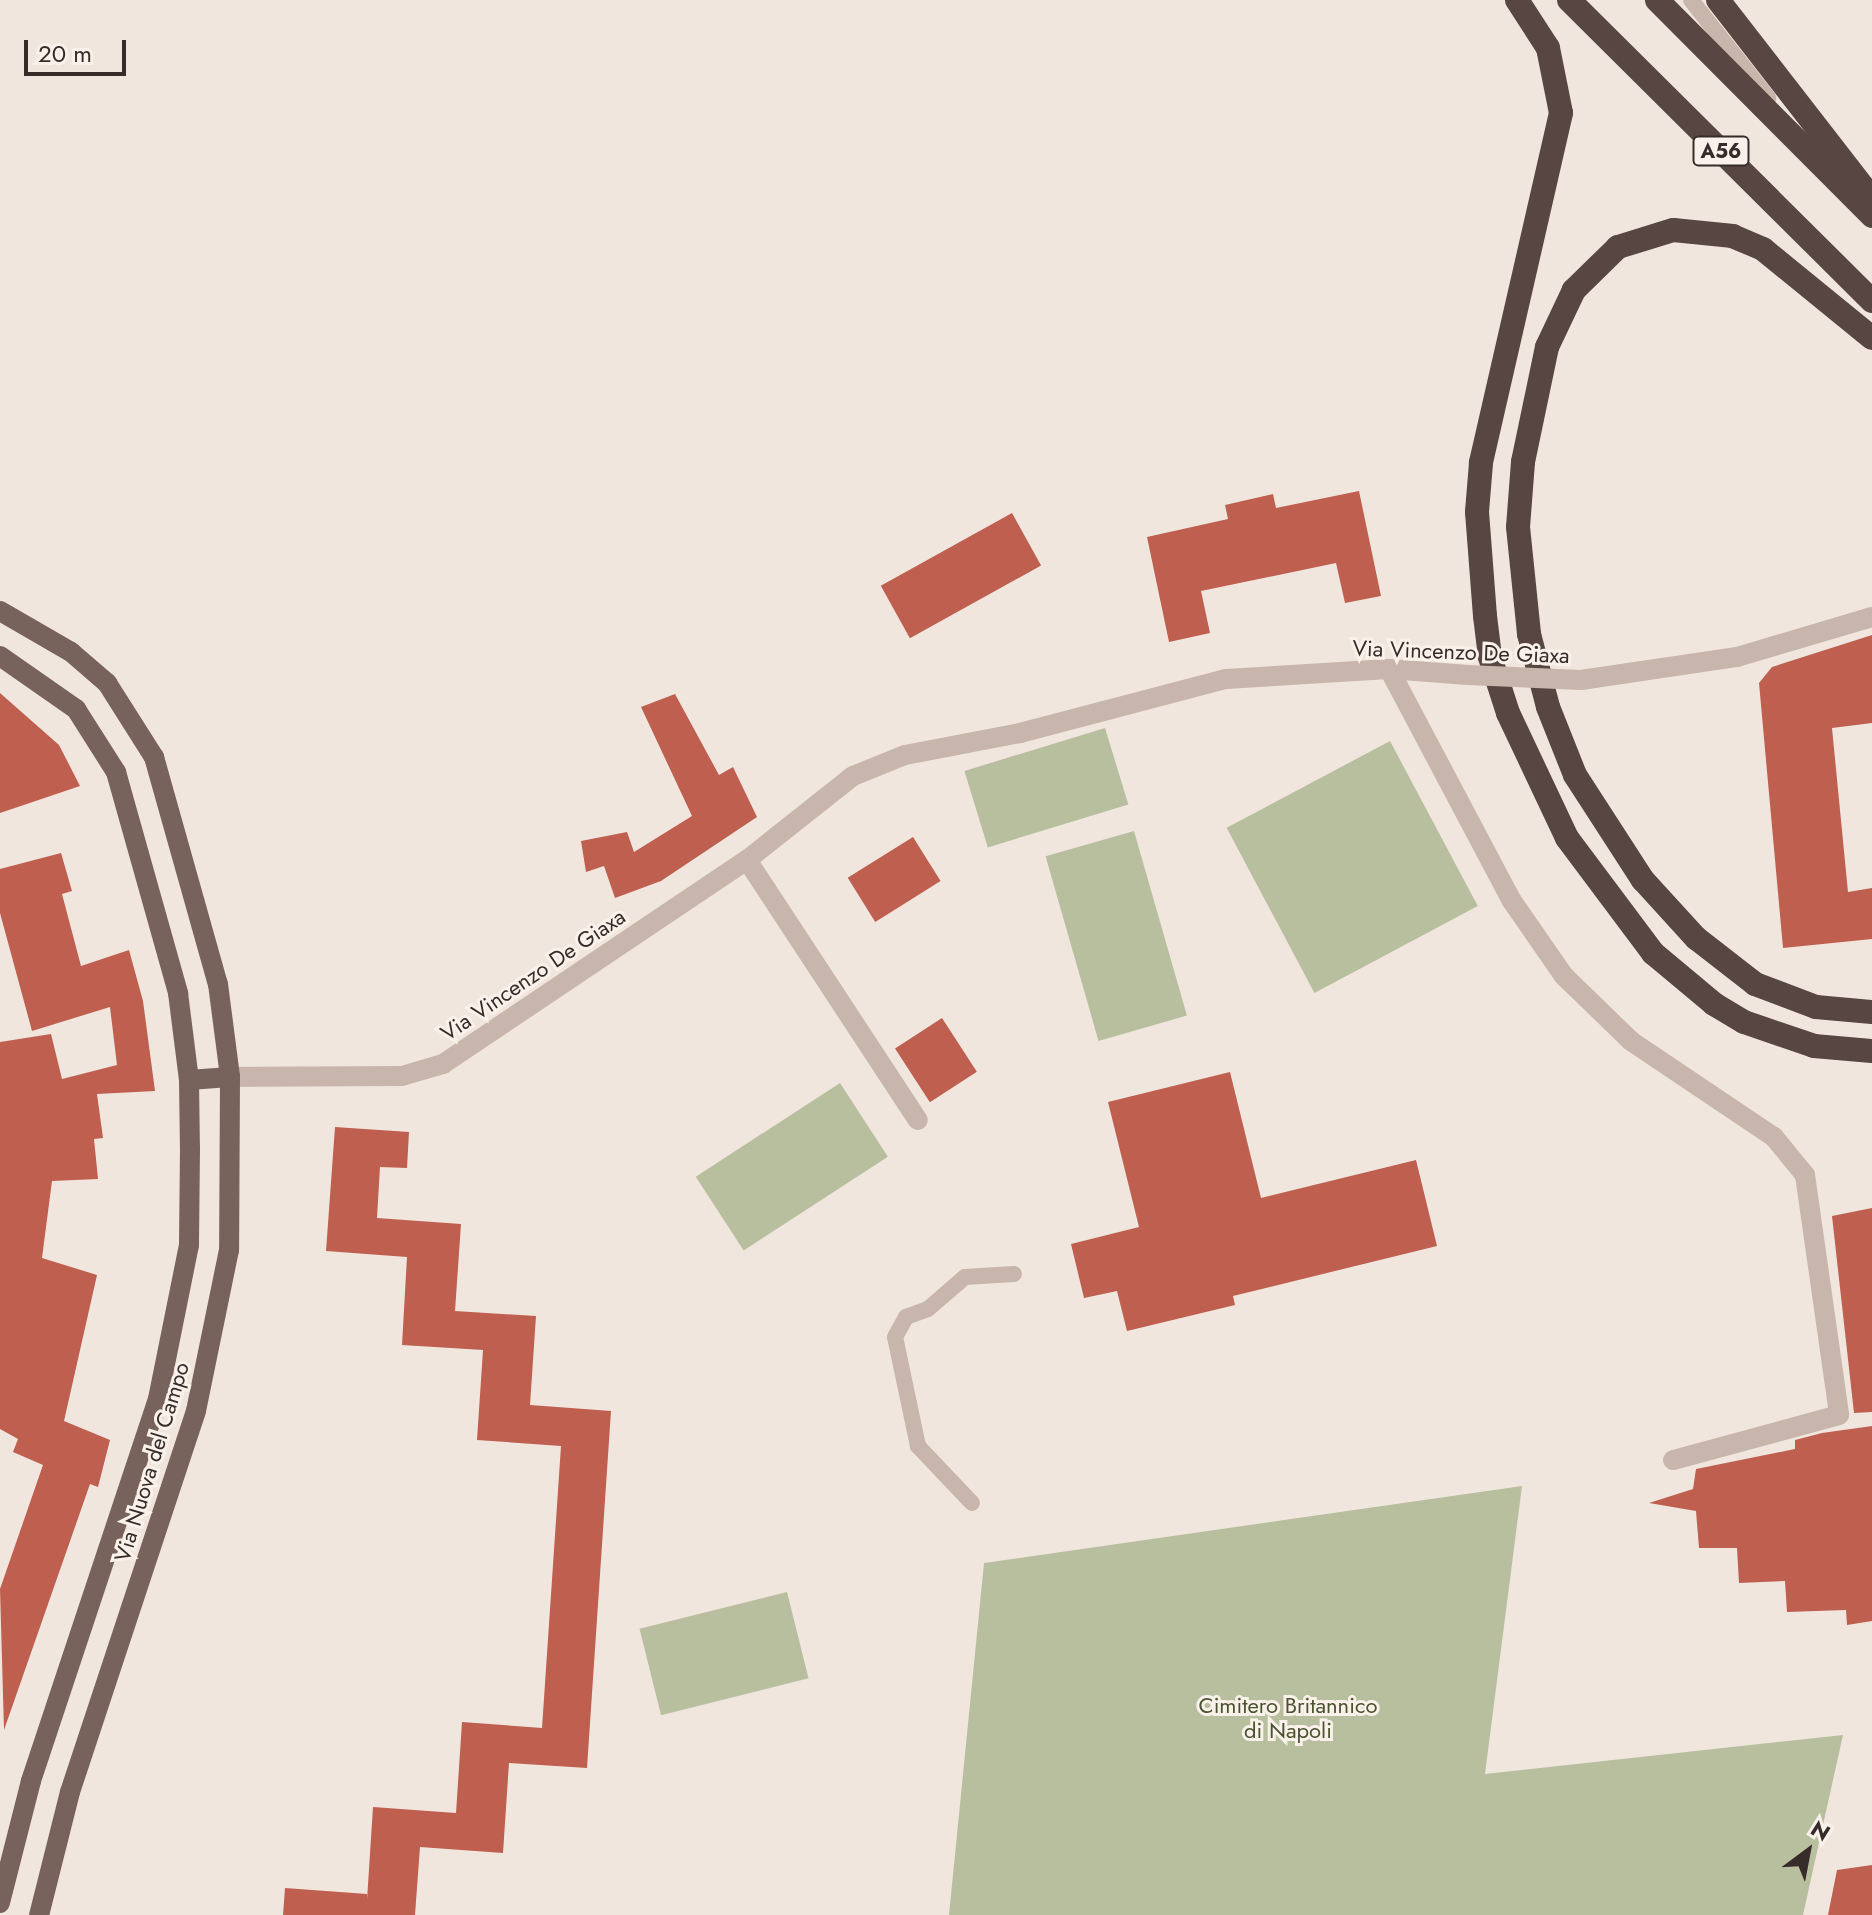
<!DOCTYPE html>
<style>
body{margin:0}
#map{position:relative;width:1872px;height:1915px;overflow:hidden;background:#f1e6de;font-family:Jost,sans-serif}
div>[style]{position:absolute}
.green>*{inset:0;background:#b8bf9f;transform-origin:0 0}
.building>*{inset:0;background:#be5f4f;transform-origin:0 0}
.lane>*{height:16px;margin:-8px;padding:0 8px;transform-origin:8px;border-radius:8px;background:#c8b5ab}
.street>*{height:20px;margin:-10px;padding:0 10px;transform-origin:10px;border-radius:10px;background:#c8b5ab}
.primary>*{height:20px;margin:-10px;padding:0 10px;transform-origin:10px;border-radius:10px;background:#77625c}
.highway>*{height:24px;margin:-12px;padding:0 12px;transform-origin:12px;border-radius:12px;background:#574641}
.street-bridge>*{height:20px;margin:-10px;padding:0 10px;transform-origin:10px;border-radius:10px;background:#c8b5ab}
span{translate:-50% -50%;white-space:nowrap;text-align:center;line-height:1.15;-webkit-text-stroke:6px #f9f1ea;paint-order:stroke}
.shield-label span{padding:2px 6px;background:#f9f1ea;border:2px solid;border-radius:6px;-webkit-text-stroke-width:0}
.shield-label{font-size:20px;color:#372c2a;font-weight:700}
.street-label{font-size:22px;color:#372c2a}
.park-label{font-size:22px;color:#4a532f}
.north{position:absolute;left:1768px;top:1811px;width:80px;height:80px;-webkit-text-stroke:6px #f9f1ea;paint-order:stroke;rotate:32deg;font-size:22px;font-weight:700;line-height:32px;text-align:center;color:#372c2a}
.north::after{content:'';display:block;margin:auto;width:28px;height:36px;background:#372c2a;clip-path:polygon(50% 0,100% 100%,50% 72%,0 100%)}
.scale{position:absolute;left:24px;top:40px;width:102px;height:36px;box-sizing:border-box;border:4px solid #372c2a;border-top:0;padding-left:10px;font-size:24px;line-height:28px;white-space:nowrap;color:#372c2a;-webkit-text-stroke:6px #f9f1ea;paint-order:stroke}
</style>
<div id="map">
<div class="green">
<div style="left:1105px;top:728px;width:80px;height:147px;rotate:73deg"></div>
<div style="left:1390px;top:741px;width:187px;height:185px;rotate:62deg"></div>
<div style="left:1134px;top:831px;width:192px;height:92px;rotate:74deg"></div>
<div style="left:840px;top:1083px;width:88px;height:172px;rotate:57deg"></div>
<div style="clip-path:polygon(1522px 1486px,1485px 1774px,1843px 1735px,1803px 1915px,949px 1915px,984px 1563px)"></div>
<div style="left:787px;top:1592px;width:89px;height:152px;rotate:76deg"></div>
</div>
<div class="building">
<div style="clip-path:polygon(1359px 491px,1381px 596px,1345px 603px,1336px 563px,1201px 591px,1210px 633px,1169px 642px,1147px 537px,1228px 519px,1225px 505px,1273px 494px,1276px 508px)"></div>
<div style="left:1012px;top:513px;width:60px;height:150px;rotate:61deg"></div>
<div style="clip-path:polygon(1872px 635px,1872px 723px,1832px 728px,1848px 892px,1872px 888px,1872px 939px,1783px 948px,1759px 683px,1772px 667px)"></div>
<div style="clip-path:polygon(0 693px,59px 745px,80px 786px,0 813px)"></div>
<div style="clip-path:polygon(675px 694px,719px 775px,733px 767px,757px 817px,661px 881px,615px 898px,604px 866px,586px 872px,581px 841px,627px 832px,634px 852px,692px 816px,641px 707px)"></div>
<div style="left:913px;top:837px;width:52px;height:77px;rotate:58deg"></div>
<div style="clip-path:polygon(61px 853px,72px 891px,62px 894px,81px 966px,129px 950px,143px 1001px,155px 1091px,97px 1094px,103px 1138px,94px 1139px,98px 1179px,52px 1181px,42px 1258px,97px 1275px,64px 1421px,110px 1440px,98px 1487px,90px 1484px,4px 1730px,0 1589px,43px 1465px,13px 1452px,18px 1439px,0 1429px,0 1042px,51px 1034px,62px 1079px,117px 1065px,110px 1007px,32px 1031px,0 913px,0 869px)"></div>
<div style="left:942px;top:1018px;width:64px;height:56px;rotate:57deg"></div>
<div style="clip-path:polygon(1230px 1072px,1261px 1198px,1416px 1160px,1437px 1246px,1233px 1296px,1235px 1305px,1127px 1331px,1117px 1291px,1084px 1298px,1071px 1244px,1139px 1227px,1108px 1102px)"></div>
<div style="clip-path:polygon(335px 1127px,409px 1132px,407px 1168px,380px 1167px,377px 1218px,461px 1224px,455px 1311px,536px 1316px,530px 1405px,611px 1411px,587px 1768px,509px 1763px,503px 1853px,420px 1847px,415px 1915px,283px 1915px,285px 1888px,367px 1894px,367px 1900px,373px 1807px,456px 1813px,462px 1722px,542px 1728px,561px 1446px,477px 1440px,483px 1350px,402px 1345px,407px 1257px,326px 1251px)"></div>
<div style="clip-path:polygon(1872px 1208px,1872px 1412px,1854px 1413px,1832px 1216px)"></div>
<div style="clip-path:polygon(1872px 1426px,1872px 1621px,1847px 1625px,1846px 1610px,1787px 1612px,1785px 1581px,1739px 1583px,1737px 1548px,1699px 1548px,1696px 1511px,1649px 1503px,1693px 1489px,1696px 1469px,1795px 1449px,1795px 1440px,1822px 1433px)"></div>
<div style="clip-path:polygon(1872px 1865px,1872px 1915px,1828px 1915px,1837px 1870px)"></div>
</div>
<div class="lane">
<div style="left:1691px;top:0;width:125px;rotate:51.8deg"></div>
<div style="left:972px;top:1503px;width:79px;rotate:-133.5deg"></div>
<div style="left:918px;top:1446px;width:111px;rotate:-101.9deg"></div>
<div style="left:895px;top:1337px;width:23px;rotate:-61deg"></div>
<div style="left:906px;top:1317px;width:23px;rotate:-20deg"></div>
<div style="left:928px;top:1309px;width:49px;rotate:-40.9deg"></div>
<div style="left:965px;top:1277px;width:49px;rotate:-3.5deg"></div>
</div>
<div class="street">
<div style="left:1389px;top:669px;width:263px;rotate:62.1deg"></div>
<div style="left:1512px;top:901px;width:91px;rotate:55.3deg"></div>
<div style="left:1564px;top:976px;width:93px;rotate:44.1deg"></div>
<div style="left:1631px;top:1041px;width:172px;rotate:33.9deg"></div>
<div style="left:1774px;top:1137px;width:49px;rotate:50.8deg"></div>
<div style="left:1805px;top:1175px;width:242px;rotate:81.9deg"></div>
<div style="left:1839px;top:1415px;width:172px;rotate:164.8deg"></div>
<div style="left:1581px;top:680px;width:158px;rotate:-8.4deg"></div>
<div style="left:1737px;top:657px;width:141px;rotate:-16.5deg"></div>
<div style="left:747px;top:860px;width:311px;rotate:56.7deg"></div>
<div style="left:230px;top:1077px;width:172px;rotate:-0.3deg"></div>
<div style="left:402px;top:1076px;width:43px;rotate:-16.3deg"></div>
<div style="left:443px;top:1064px;width:366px;rotate:-33.9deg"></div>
<div style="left:747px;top:860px;width:135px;rotate:-38.4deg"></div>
<div style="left:853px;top:776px;width:56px;rotate:-22deg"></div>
<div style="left:905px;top:755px;width:117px;rotate:-10.8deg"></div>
<div style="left:1020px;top:733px;width:213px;rotate:-14.7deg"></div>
<div style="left:1226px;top:679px;width:163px;rotate:-3.5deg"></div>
<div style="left:1389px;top:669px;width:79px;rotate:4.3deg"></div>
</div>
<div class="primary">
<div style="left:0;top:611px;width:82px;rotate:30deg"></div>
<div style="left:71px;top:652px;width:48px;rotate:40.7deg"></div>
<div style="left:107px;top:683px;width:88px;rotate:57.6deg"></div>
<div style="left:154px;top:757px;width:236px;rotate:74.3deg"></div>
<div style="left:218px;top:984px;width:94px;rotate:82.6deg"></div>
<div style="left:230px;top:1077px;width:173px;rotate:90.3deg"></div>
<div style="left:229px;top:1250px;width:164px;rotate:101.6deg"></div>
<div style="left:196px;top:1411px;width:401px;rotate:108.3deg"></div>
<div style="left:70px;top:1792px;width:127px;rotate:104.1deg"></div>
<div style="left:0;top:656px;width:93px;rotate:34.9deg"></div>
<div style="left:76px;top:709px;width:75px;rotate:57.6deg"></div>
<div style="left:116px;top:772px;width:230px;rotate:74.3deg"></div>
<div style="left:178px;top:993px;width:88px;rotate:82.8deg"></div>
<div style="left:189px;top:1080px;width:68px;rotate:89.2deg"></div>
<div style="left:190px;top:1148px;width:97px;rotate:90.6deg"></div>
<div style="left:189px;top:1245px;width:157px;rotate:101.4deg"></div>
<div style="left:158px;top:1399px;width:403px;rotate:108.4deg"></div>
<div style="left:31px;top:1781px;width:126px;rotate:104.3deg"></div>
<div style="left:189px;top:1080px;width:41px;rotate:-4.2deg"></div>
</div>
<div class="highway">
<div style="left:1517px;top:0;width:57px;rotate:57.1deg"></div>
<div style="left:1548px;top:48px;width:66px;rotate:78.7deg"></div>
<div style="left:1561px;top:113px;width:359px;rotate:102.9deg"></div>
<div style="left:1481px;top:463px;width:49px;rotate:94.7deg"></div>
<div style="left:1477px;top:512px;width:104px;rotate:85.6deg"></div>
<div style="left:1485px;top:616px;width:41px;rotate:83deg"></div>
<div style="left:1490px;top:657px;width:59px;rotate:72.2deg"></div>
<div style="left:1508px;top:713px;width:138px;rotate:64.7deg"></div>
<div style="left:1567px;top:838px;width:144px;rotate:53.2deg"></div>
<div style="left:1653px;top:953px;width:80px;rotate:39.9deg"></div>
<div style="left:1714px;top:1004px;width:35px;rotate:31deg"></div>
<div style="left:1744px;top:1022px;width:74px;rotate:18.9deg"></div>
<div style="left:1814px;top:1046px;width:58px;rotate:4.9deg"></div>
<div style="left:1569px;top:0;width:427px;rotate:44.8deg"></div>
<div style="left:1657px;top:0;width:305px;rotate:45.1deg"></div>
<div style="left:1718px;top:0;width:249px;rotate:52.2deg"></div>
<div style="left:1872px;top:338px;width:141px;rotate:-140.8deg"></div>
<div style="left:1763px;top:249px;width:33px;rotate:-157deg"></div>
<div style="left:1733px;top:236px;width:60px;rotate:-174.3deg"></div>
<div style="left:1673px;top:230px;width:58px;rotate:162.8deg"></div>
<div style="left:1618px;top:247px;width:62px;rotate:135.7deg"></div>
<div style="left:1574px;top:290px;width:63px;rotate:115.3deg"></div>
<div style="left:1547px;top:347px;width:117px;rotate:101.8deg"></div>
<div style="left:1523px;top:462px;width:65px;rotate:94.4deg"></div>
<div style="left:1518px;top:527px;width:108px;rotate:84.1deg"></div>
<div style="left:1529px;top:634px;width:75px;rotate:75.4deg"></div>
<div style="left:1548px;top:707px;width:73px;rotate:68.3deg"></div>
<div style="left:1575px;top:775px;width:125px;rotate:57.1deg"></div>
<div style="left:1643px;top:880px;width:79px;rotate:47.6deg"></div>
<div style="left:1696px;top:938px;width:75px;rotate:37.9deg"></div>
<div style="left:1755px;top:984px;width:65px;rotate:20.7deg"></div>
<div style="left:1816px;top:1007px;width:56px;rotate:5.1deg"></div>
</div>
<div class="street-bridge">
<div style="left:1468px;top:675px;width:113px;rotate:2.5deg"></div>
</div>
<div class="shield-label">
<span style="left:1721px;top:151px">A56</span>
</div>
<div class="street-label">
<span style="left:1461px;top:652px;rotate:2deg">Via Vincenzo De Giaxa</span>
<span style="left:533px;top:975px;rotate:-34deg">Via Vincenzo De Giaxa</span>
<span style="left:152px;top:1462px;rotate:-73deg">Via Nuova del Campo</span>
</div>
<div class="park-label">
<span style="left:1288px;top:1718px">Cimitero Britannico<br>di Napoli</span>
</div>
<div class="north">N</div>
<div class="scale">20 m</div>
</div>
